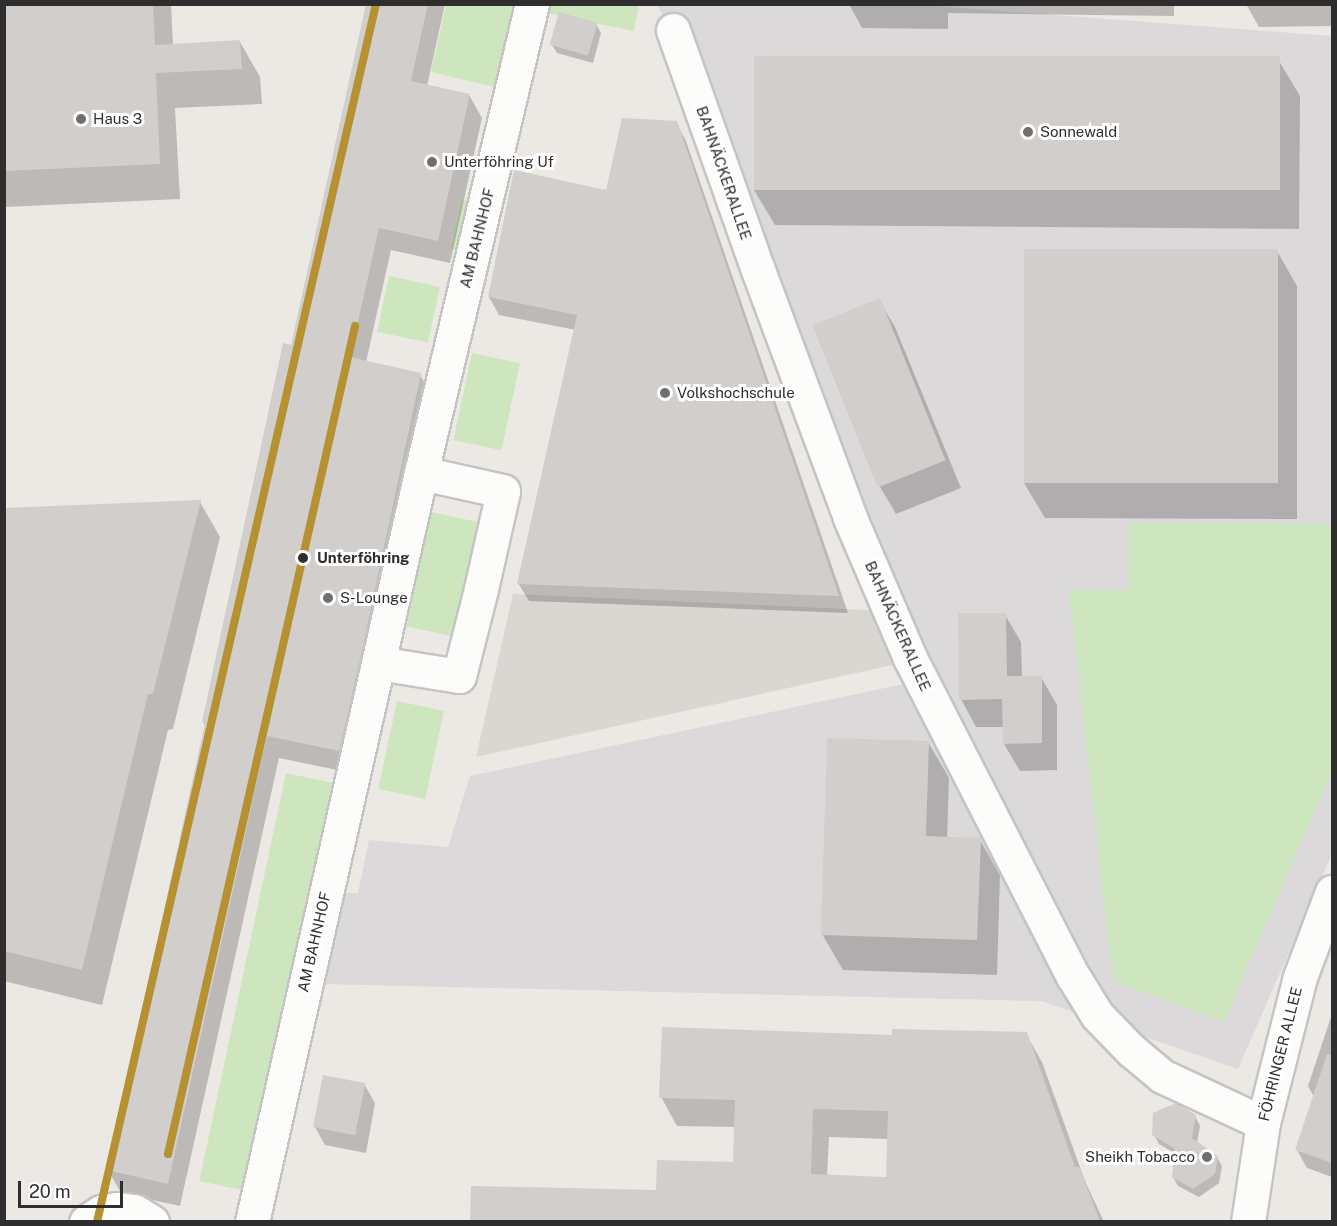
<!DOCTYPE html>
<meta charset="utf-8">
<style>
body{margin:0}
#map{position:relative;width:1337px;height:1226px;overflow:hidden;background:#ece8e4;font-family:"Public Sans",sans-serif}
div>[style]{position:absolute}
.industrial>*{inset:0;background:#dcd9db}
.green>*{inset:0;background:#cee6be;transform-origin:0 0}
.plaza>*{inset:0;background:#dad6d2}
.shadow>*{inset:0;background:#0003}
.building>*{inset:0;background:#d1cecb;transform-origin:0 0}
.roads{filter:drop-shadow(2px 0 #c5c4c5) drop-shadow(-2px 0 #c5c4c5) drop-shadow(0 2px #c5c4c5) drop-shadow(0 -2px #c5c4c5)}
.minor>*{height:33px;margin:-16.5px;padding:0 16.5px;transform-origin:16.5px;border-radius:16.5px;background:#fcfcfb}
.rail-1>*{height:8px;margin:-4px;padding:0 4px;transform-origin:4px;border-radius:4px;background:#b69132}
.dots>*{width:16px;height:16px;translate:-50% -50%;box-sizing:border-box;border:3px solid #fff;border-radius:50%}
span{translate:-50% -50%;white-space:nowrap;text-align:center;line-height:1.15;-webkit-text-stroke:6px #fff;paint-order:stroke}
.poi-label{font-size:15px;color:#2e2e2e}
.left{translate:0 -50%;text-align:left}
.right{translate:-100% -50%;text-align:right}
.street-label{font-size:15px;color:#2e2e2e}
.stop-label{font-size:15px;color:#2e2e2e;font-weight:700}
.frame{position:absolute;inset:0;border:6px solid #2e2e2e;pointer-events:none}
.scale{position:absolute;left:18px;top:1181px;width:105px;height:27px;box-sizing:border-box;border:3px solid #2e2e2e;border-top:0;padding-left:8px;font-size:18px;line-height:21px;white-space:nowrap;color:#2e2e2e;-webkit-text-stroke:4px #fff;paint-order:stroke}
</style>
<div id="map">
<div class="industrial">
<div style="clip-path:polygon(658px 5px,923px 5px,1332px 36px,1332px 854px,1238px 1069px,1041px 1001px,324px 984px,342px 893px,358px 893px,369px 840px,448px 847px,470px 776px,932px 678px)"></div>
</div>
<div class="green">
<div style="clip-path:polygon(446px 5px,518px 5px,499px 88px,431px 72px)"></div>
<div style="clip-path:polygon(547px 5px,639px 5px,634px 31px,545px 13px)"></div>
<div style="clip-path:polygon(462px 200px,471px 201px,465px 252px,451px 249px)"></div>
<div style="left:389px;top:276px;width:52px;height:57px;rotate:12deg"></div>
<div style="left:472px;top:353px;width:49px;height:89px;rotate:12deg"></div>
<div style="left:431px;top:512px;width:49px;height:117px;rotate:12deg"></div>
<div style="clip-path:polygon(1129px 523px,1332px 524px,1332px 771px,1224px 1022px,1113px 981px,1069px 590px,1129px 590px)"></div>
<div style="left:397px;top:701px;width:48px;height:90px;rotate:12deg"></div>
<div style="left:286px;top:773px;width:47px;height:417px;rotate:12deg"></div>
</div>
<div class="plaza">
<div style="clip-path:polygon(513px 594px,870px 610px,897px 664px,476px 757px)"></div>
</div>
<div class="shadow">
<div style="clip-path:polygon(4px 4px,171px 4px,173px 45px,240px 42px,260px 77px,262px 104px,175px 108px,180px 199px,4px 207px)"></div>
<div style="clip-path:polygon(368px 4px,445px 4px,427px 86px,469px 95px,482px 118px,450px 263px,391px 250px,366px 362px,420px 375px,433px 397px,352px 773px,279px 758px,180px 1206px,121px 1193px,108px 1170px,206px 727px,203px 722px,292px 347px)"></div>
<div style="clip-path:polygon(849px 4px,1174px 4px,1174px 16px,948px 13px,948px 29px,862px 28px)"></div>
<div style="clip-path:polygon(1246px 4px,1332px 4px,1332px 26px,1259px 27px)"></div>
<div style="clip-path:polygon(596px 24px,601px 33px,593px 63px,557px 53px,552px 45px)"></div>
<div style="clip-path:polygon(1279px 61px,1300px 96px,1299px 229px,775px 225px,754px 190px)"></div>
<div style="clip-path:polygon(676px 123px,686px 141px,848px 613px,529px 601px,518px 583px,576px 330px,499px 315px,489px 297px,607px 192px)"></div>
<div style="clip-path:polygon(1277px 251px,1297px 286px,1297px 519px,1045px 518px,1024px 483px)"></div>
<div style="clip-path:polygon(879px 300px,895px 327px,961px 488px,896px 514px,880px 487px)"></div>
<div style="clip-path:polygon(200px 502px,220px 537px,173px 729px,168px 730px,102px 1005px,4px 981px,4px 509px)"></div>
<div style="clip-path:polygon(1005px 615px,1021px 642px,1022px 677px,1041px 677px,1057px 705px,1057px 770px,1020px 771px,1004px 744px,1004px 727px,976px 727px,961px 699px)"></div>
<div style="clip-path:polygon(928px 742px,949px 778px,947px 839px,980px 840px,1000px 875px,997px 975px,843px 970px,822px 934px)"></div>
<div style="clip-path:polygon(1332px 1014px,1332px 1177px,1307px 1168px,1297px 1150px,1314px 1097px,1308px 1086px)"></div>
<div style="clip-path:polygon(evenodd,1026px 1034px,1042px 1062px,1085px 1181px,1104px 1222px,472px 1222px,472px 1188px,658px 1191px,734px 1164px,735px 1127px,677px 1126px,661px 1097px,893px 1036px,1026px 1034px,829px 1137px,888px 1139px,887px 1178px,827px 1176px,829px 1137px)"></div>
<div style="clip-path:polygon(364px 1084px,375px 1103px,366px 1153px,325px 1145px,315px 1127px)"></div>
<div style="clip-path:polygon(1195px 1116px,1200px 1126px,1197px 1143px,1217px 1157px,1222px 1166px,1219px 1183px,1199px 1197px,1178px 1186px,1173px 1177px,1176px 1154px,1159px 1144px,1154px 1135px)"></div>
</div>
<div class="building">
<div style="clip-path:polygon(4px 4px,153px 4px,155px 45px,240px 40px,242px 69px,156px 73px,160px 164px,4px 171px)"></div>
<div style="clip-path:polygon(366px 4px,428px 4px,411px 81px,470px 94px,438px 241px,379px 228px,350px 357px,421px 373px,361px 655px,339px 751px,267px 736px,168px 1184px,107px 1170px,205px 723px,202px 722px,283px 343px,291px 345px)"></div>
<div style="left:559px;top:12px;width:40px;height:34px;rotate:16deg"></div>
<div style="left:754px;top:56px;width:526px;height:134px"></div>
<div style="clip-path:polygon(622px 118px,677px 121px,839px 596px,517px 584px,577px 315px,488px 297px,514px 170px,606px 190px)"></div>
<div style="left:1024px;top:249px;width:254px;height:234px"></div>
<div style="left:880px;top:298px;width:175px;height:73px;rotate:68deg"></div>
<div style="clip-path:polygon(201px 500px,153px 694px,148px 694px,82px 970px,4px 951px,4px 508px)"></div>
<div style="clip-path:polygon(958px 613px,1006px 613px,1007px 676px,1042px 676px,1042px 743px,1003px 744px,1002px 699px,959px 700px)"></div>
<div style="clip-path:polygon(827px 738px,929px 741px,926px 836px,981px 838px,977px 940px,821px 935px)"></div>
<div style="clip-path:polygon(evenodd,662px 1027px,892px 1035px,892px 1029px,1027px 1032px,1075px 1167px,1079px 1167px,1100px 1221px,470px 1221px,471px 1186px,656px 1190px,657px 1160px,733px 1162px,735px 1100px,659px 1098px,662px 1027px,813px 1109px,888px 1111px,886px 1177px,811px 1174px,813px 1109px)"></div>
<div style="clip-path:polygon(1327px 1054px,1332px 1055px,1332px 1163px,1295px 1150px)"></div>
<div style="left:323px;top:1075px;width:43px;height:53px;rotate:11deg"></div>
<div style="clip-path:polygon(1176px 1103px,1196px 1115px,1192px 1138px,1218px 1156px,1215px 1174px,1193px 1189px,1172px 1177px,1175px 1149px,1152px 1135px,1153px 1113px)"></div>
</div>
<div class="roads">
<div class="minor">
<div style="left:673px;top:30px;width:255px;rotate:70.5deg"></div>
<div style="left:758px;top:270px;width:265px;rotate:69.6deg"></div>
<div style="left:850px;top:518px;width:152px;rotate:66.8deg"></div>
<div style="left:910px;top:658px;width:357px;rotate:62.9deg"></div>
<div style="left:1073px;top:976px;width:46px;rotate:58.4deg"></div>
<div style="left:1097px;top:1015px;width:49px;rotate:45.8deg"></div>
<div style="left:1131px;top:1050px;width:40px;rotate:40deg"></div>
<div style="left:1162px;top:1076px;width:111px;rotate:25deg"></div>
<div style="left:378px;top:663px;width:82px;rotate:9.1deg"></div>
<div style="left:459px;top:676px;width:90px;rotate:-75.8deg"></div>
<div style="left:481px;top:589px;width:100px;rotate:-77.3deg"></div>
<div style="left:503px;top:491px;width:84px;rotate:-167.6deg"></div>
<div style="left:86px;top:1222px;width:18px;rotate:-34deg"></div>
<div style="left:101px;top:1212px;width:16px;rotate:-11deg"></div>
<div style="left:117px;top:1209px;width:17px;rotate:7deg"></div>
<div style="left:134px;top:1211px;width:21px;rotate:31deg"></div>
<div style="left:252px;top:1222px;width:768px;rotate:-77.29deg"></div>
<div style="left:421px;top:473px;width:482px;rotate:-76.7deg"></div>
<div style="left:1248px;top:1222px;width:100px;rotate:-81.4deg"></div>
<div style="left:1263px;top:1123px;width:151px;rotate:-75.8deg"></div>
<div style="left:1300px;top:977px;width:91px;rotate:-69.4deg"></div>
</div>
</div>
<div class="rail-1">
<div style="left:168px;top:1154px;width:849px;rotate:-77.27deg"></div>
<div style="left:97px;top:1222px;width:1250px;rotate:-77.1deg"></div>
</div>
<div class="dots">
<div style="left:81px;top:119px;background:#706f6e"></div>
<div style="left:1028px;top:132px;background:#706f6e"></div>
<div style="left:432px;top:162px;background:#706f6e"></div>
<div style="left:665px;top:393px;background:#706f6e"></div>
<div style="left:303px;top:558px;background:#2e2e2e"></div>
<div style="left:328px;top:598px;background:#706f6e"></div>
<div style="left:1207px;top:1157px;background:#706f6e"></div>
</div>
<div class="poi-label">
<span class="left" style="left:93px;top:119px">Haus 3</span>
<span class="left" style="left:1040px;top:132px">Sonnewald</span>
<span class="left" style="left:444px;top:162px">Unterföhring Uf</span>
<span class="left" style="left:677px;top:393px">Volkshochschule</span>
<span class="left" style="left:340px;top:598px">S-Lounge</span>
<span class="right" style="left:1195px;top:1157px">Sheikh Tobacco</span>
</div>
<div class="street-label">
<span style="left:724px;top:173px;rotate:71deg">BAHNÄCKERALLEE</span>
<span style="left:477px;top:238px;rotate:-76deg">AM BAHNHOF</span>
<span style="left:898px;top:626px;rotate:66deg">BAHNÄCKERALLEE</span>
<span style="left:314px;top:942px;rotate:-77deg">AM BAHNHOF</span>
<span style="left:1280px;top:1054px;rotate:-76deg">FÖHRINGER ALLEE</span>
</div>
<div class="stop-label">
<span class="left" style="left:317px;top:558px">Unterföhring</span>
</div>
<div class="frame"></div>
<div class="scale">20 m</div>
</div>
